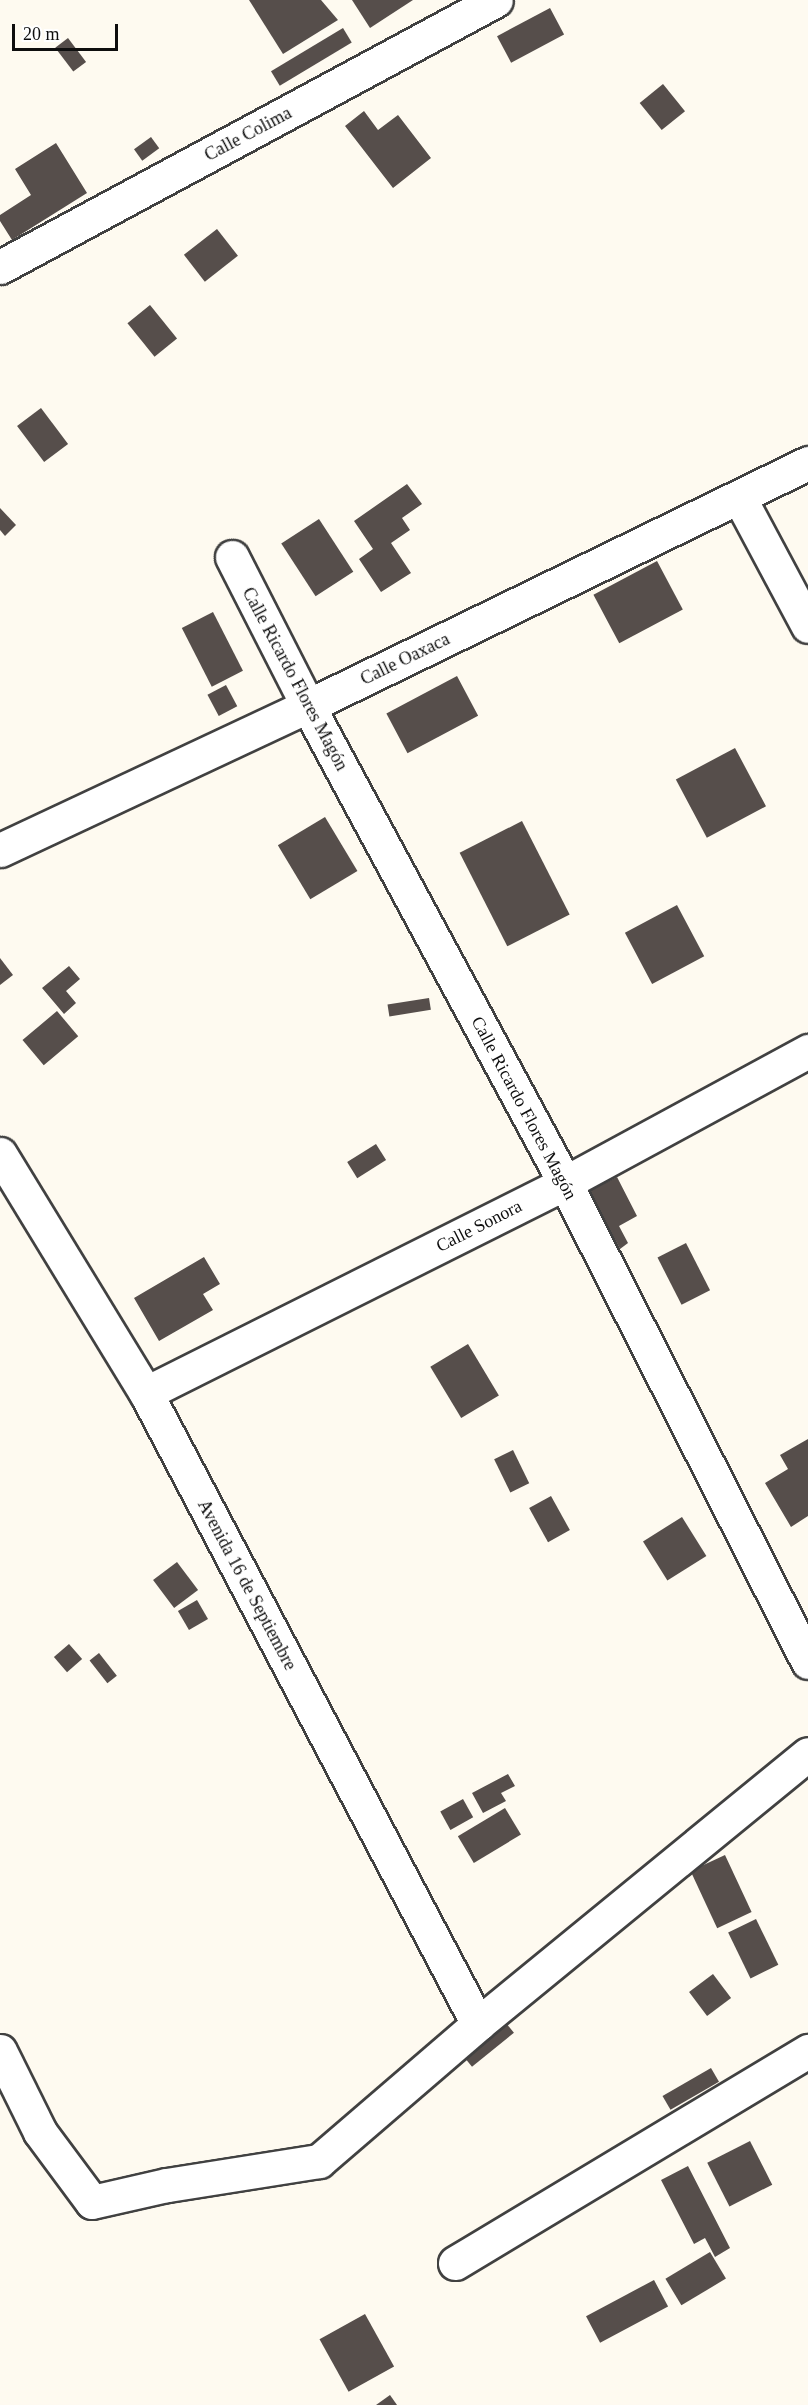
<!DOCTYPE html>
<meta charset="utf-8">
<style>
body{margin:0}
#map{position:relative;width:808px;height:2405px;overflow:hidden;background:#fefaf0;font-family:"Times New Roman",serif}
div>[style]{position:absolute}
.building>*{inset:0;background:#564e4b;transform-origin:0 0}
.roads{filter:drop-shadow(2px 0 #414141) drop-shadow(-2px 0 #414141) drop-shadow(0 2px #414141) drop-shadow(0 -2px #414141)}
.street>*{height:33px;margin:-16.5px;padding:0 16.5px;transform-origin:16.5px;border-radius:16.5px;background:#fff}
span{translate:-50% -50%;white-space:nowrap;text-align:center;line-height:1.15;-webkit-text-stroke:6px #fff;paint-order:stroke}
.street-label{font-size:18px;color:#0e0e0e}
.scale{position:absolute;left:12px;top:24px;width:106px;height:27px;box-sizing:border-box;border:3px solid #0e0e0e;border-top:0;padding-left:8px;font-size:18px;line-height:21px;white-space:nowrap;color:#0e0e0e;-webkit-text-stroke:4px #fff;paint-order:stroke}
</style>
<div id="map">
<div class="building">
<div style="clip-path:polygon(249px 0,321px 0,338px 20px,283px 54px)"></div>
<div style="clip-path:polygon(352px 0,413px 0,370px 28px)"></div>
<div style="left:550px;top:8px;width:30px;height:60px;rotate:62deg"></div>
<div style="left:343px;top:28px;width:17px;height:84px;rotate:59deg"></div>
<div style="left:68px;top:38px;width:30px;height:16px;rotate:53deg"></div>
<div style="left:663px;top:84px;width:35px;height:30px;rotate:51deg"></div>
<div style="clip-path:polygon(364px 111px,378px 130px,398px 115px,431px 158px,393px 188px,345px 126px)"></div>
<div style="left:151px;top:137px;width:14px;height:21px;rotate:54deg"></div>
<div style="clip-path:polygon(56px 143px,87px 193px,12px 240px,0 221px,0 215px,31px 195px,15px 169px)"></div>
<div style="left:217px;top:229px;width:34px;height:42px;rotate:52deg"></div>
<div style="left:150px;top:305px;width:43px;height:29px;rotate:51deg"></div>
<div style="left:41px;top:408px;width:45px;height:30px;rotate:53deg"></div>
<div style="clip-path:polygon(407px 484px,422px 504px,402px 518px,410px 530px,391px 543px,411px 573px,381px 592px,359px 559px,373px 549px,354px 521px)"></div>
<div style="clip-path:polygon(0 508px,16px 525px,5px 536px,0 530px)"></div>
<div style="left:319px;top:519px;width:63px;height:45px;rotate:57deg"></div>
<div style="left:657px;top:561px;width:55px;height:72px;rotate:62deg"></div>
<div style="left:213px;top:612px;width:66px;height:35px;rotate:63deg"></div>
<div style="left:457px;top:676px;width:45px;height:80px;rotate:62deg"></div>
<div style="left:226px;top:685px;width:24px;height:21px;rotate:62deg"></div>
<div style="left:735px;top:748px;width:66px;height:67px;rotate:62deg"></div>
<div style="left:325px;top:817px;width:63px;height:55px;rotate:59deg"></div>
<div style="left:522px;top:821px;width:105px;height:70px;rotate:63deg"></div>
<div style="left:677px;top:905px;width:58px;height:59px;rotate:62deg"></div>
<div style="clip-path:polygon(0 958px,13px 975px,0 985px)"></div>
<div style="clip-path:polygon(69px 966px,80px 979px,66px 991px,76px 1003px,64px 1014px,42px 988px)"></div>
<div style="left:429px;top:998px;width:12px;height:42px;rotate:81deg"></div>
<div style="left:57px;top:1011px;width:33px;height:45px;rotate:50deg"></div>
<div style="left:376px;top:1144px;width:19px;height:34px;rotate:58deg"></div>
<div style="clip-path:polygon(617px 1177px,637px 1216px,619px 1226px,628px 1243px,620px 1249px,589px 1191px)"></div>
<div style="left:686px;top:1243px;width:53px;height:32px;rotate:63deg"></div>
<div style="clip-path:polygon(204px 1257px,220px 1284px,203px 1294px,213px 1310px,159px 1341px,134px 1298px)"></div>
<div style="left:468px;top:1344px;width:60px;height:44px;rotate:59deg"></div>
<div style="clip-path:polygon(808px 1439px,808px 1516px,791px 1527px,765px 1483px,788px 1469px,780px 1455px)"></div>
<div style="left:513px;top:1450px;width:37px;height:21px;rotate:64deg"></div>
<div style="left:551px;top:1496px;width:39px;height:25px;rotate:61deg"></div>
<div style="left:682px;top:1517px;width:46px;height:46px;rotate:58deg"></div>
<div style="left:177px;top:1562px;width:35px;height:30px;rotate:53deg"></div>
<div style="left:197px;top:1600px;width:22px;height:22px;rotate:60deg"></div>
<div style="left:69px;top:1644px;width:20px;height:20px;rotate:49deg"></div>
<div style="left:99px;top:1653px;width:29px;height:12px;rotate:52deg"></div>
<div style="clip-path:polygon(508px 1774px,515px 1786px,501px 1793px,506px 1801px,483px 1813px,472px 1793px)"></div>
<div style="left:463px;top:1799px;width:21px;height:26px;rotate:61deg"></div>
<div style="left:505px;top:1808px;width:31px;height:55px;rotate:59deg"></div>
<div style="left:725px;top:1855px;width:63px;height:38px;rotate:65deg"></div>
<div style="left:756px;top:1919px;width:51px;height:31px;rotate:64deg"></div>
<div style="left:713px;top:1974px;width:30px;height:30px;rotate:53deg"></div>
<div style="left:502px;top:2018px;width:19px;height:54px;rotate:51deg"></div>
<div style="left:711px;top:2068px;width:16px;height:56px;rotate:60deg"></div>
<div style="left:750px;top:2141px;width:49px;height:48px;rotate:63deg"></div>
<div style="clip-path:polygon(688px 2166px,730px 2248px,715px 2257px,705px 2238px,694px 2244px,661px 2180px)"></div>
<div style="left:710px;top:2252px;width:31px;height:52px;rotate:59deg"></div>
<div style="left:654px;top:2280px;width:30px;height:77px;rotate:62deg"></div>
<div style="left:365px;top:2314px;width:60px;height:52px;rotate:61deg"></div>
<div style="clip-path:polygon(390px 2395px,397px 2405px,376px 2405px)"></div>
</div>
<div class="roads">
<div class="street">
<div style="left:0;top:267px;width:563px;rotate:-28.29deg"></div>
<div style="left:739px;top:497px;width:146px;rotate:61.9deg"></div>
<div style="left:232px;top:557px;width:167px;rotate:63deg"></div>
<div style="left:308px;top:706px;width:542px;rotate:61.68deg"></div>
<div style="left:565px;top:1183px;width:537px;rotate:63.1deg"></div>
<div style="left:0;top:850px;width:340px;rotate:-25.1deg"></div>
<div style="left:308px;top:706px;width:556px;rotate:-25.92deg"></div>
<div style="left:0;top:1154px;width:280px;rotate:58.6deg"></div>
<div style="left:146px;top:1393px;width:713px;rotate:62.25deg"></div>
<div style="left:146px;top:1393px;width:469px;rotate:-26.6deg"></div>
<div style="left:565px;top:1183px;width:277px;rotate:-28.5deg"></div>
<div style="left:0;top:2051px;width:90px;rotate:63.7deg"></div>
<div style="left:40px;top:2132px;width:87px;rotate:53.4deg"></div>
<div style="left:92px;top:2202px;width:77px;rotate:-12.8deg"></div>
<div style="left:167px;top:2185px;width:154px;rotate:-9deg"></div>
<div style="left:319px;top:2161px;width:210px;rotate:-40.7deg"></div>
<div style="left:478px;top:2024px;width:426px;rotate:-39.3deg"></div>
<div style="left:455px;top:2263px;width:412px;rotate:-31deg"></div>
</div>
</div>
<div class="street-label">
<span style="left:248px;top:134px;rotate:-28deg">Calle Colima</span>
<span style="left:405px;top:659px;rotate:-26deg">Calle Oaxaca</span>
<span style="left:295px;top:679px;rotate:62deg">Calle Ricardo Flores Magón</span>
<span style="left:524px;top:1108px;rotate:62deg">Calle Ricardo Flores Magón</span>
<span style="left:479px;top:1226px;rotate:-27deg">Calle Sonora</span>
<span style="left:247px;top:1585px;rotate:62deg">Avenida 16 de Septiembre</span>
</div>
<div class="scale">20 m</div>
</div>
